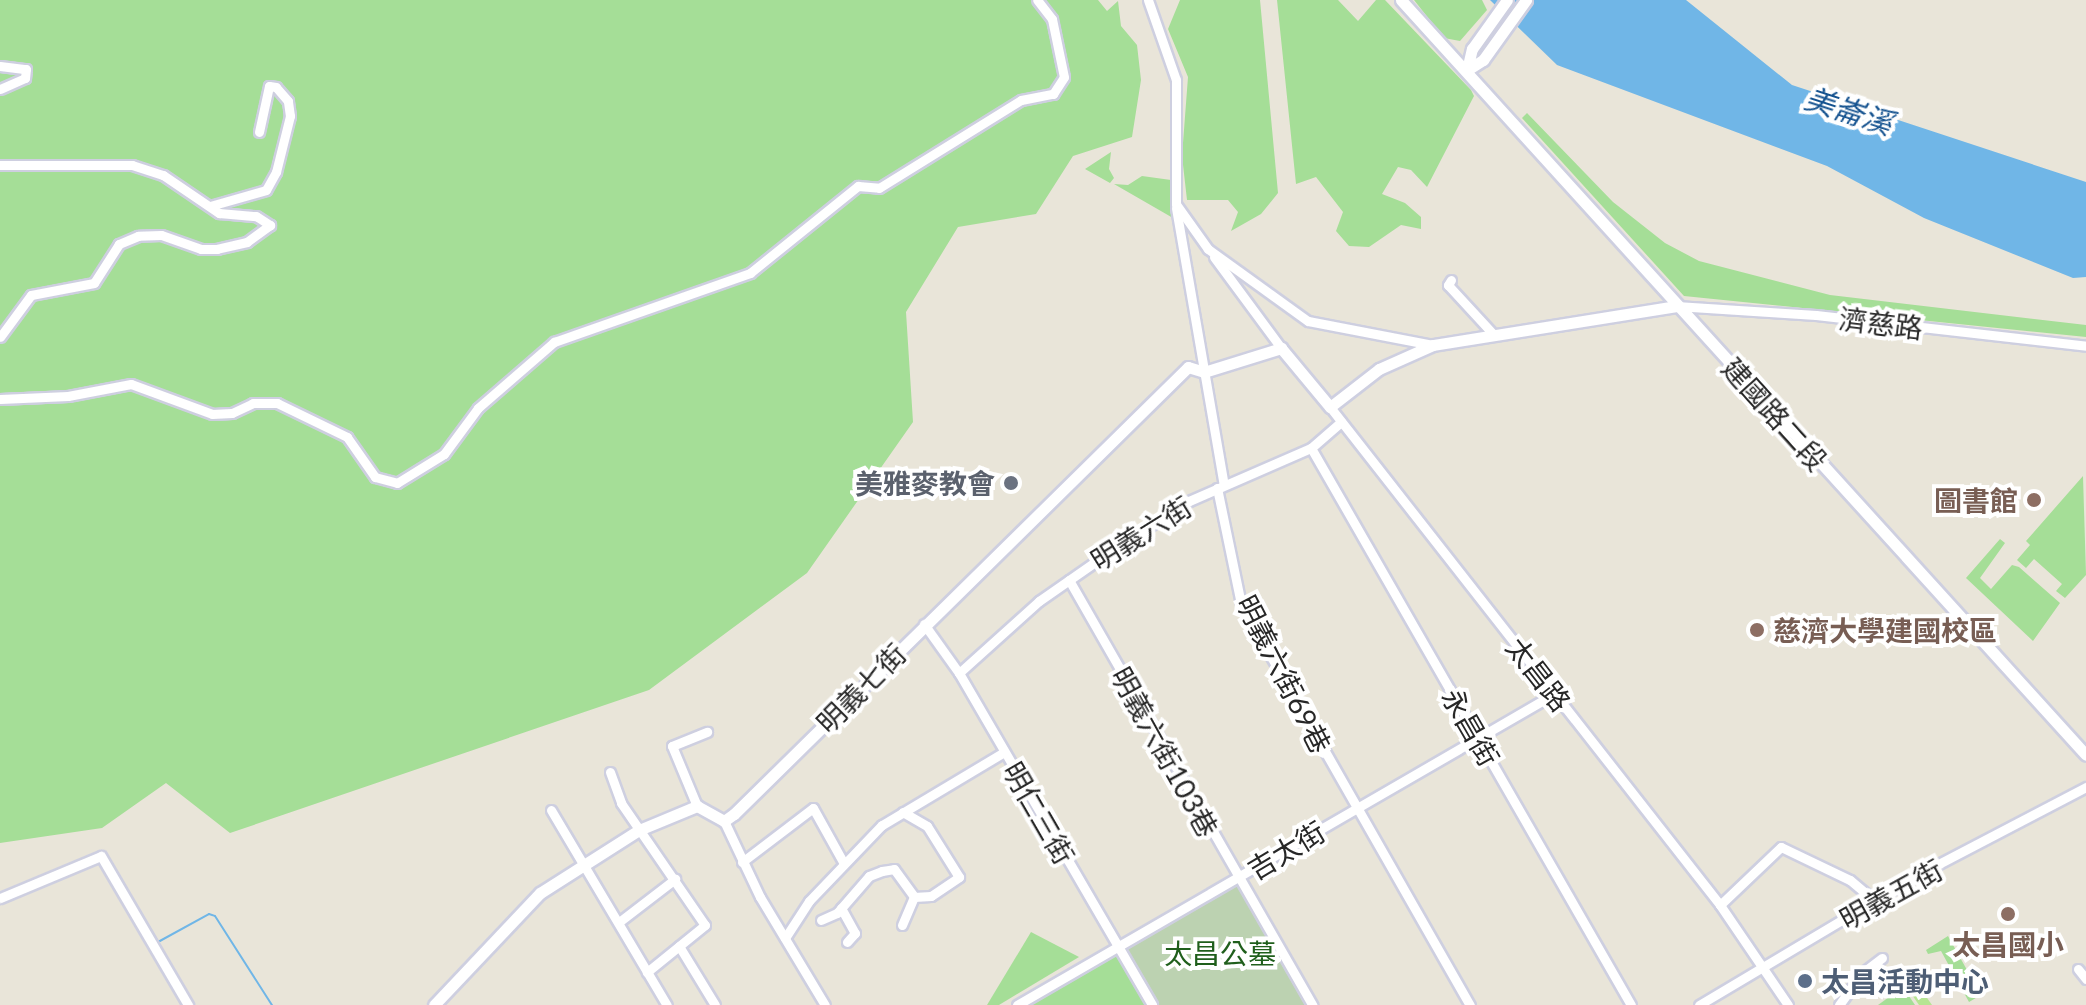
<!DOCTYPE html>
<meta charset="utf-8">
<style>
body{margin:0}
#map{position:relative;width:2086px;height:1005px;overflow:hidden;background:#e9e5d9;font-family:Lato,"Noto Sans TC",sans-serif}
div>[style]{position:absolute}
.green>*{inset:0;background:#a5de97}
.cemetery>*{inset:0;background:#bcd2b1}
.pitch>*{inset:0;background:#b6e593}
.water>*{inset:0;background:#70b6e7}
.stream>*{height:2px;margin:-1px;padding:0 1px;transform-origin:1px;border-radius:1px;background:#70b6e7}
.roads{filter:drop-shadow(2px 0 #cecfe0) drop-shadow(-2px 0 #cecfe0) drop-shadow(0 2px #cecfe0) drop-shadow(0 -2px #cecfe0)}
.minor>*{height:9px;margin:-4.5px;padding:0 4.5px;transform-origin:4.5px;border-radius:4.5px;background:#fff}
.tertiary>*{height:11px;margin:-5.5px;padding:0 5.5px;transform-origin:5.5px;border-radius:5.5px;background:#fff}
.dots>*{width:22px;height:22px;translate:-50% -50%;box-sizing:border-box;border:4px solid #fff;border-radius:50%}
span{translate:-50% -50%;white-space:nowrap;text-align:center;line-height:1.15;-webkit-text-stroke:8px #fff;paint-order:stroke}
.street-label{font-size:28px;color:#272727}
.worship-label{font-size:28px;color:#5b616d;font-weight:700}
.right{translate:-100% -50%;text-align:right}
.education-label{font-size:28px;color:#785e54;font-weight:700}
.left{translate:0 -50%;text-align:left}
.park-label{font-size:28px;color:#205f1c}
.service-label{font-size:28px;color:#4e5e75;font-weight:700}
.water-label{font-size:30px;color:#14528f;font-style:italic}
</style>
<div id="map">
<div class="green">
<div style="clip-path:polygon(0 0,1098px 0,1107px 11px,1118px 1px,1121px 26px,1137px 45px,1141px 80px,1132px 137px,1073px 156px,1036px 214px,958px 227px,906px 312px,913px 422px,807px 573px,649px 690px,230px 833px,166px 783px,102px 828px,0 843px)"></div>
<div style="clip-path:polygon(1180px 0,1260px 0,1278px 193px,1261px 214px,1231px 231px,1238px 212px,1228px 200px,1187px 200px,1182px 156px,1188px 77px,1168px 29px)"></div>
<div style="clip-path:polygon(1277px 0,1338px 0,1358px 21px,1376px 0,1385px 0,1471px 90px,1474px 96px,1427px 187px,1411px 170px,1398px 167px,1382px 194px,1405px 203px,1421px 217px,1421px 229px,1401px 225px,1369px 247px,1349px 246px,1336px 231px,1343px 212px,1316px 177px,1296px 184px)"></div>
<div style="clip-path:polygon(1414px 0,1482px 0,1487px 10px,1460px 41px,1444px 38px)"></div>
<div style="clip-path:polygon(1527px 113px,1613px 202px,1665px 243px,1699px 261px,1830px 295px,2086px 325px,2086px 337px,1684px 296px,1522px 118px)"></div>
<div style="clip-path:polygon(1111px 152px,1109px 169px,1114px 178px,1110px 183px,1085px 169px)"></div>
<div style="clip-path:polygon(1142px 176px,1171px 180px,1173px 218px,1114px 184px,1128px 185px)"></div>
<div style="clip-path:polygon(2083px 476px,2086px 575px,2065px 598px,2056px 591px,2062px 584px,2034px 559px,2026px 568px,2017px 560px,2030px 545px,2026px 541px)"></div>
<div style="clip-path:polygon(2000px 539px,2005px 543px,1980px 578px,1991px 589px,2012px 565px,2019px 567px,2060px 603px,2033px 641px,1966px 578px)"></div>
<div style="clip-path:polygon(1031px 932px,1079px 957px,999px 1005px,987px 1005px)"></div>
<div style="clip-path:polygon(1948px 936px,1981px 995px,1969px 1002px,1941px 951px,1928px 954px,1926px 950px)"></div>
<div style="clip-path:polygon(1117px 955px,1147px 1005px,1026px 1005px)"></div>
<div style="clip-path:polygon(1903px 987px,1915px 1005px,1878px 1005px)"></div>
</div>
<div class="cemetery">
<div style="clip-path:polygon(1242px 883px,1314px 1005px,1155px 1005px,1121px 949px)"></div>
</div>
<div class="pitch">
<div style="clip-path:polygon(1916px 982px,1932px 1005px,1919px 1005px,1906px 986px)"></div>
</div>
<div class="water">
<div style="clip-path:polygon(1490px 0,1686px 0,1792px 85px,2086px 182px,2086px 277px,2073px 278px,1924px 218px,1827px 166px,1557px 65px)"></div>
</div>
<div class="stream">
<div style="left:108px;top:857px;width:99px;rotate:59.5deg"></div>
<div style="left:158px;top:942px;width:58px;rotate:-28.8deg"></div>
<div style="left:209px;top:914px;width:6px;rotate:18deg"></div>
<div style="left:215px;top:916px;width:106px;rotate:57.4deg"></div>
</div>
<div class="roads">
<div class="minor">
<div style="left:1148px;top:0;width:85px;rotate:70.7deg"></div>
<div style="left:1176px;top:80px;width:124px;rotate:90deg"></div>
<div style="left:1176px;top:204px;width:55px;rotate:54.6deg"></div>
<div style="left:1208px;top:249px;width:123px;rotate:35.8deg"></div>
<div style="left:1308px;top:321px;width:127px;rotate:10.9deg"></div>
<div style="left:0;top:66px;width:26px;rotate:7deg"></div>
<div style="left:26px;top:69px;width:9px;rotate:96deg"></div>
<div style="left:25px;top:78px;width:27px;rotate:156deg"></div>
<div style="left:0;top:165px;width:132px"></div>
<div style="left:132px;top:165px;width:33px;rotate:18deg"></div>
<div style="left:163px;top:175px;width:68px;rotate:34.2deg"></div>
<div style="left:219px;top:213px;width:37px;rotate:5deg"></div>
<div style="left:256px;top:216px;width:17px;rotate:33deg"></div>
<div style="left:270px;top:225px;width:29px;rotate:144deg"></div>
<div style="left:247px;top:242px;width:31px;rotate:167deg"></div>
<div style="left:217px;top:249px;width:16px;rotate:180deg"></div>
<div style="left:201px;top:249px;width:42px;rotate:-160.7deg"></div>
<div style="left:161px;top:235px;width:23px;rotate:178deg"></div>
<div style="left:138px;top:236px;width:21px;rotate:157deg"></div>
<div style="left:119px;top:244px;width:46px;rotate:122.7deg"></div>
<div style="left:94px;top:283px;width:64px;rotate:169.2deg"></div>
<div style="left:31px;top:295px;width:52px;rotate:126.4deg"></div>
<div style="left:210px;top:206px;width:58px;rotate:-15.9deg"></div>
<div style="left:266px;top:190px;width:21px;rotate:-61deg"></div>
<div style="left:276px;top:172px;width:58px;rotate:-76deg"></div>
<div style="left:290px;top:116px;width:15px;rotate:-98deg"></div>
<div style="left:288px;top:101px;width:18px;rotate:-131deg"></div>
<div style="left:276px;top:87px;width:7px;rotate:-172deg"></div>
<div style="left:269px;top:86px;width:47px;rotate:102.3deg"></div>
<div style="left:1176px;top:208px;width:281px;rotate:80.2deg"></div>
<div style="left:1214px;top:257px;width:113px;rotate:53.6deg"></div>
<div style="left:1451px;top:280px;width:6px;rotate:121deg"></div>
<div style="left:1448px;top:285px;width:67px;rotate:47.4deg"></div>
<div style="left:1676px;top:306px;width:140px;rotate:3.7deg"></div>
<div style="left:1816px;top:315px;width:272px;rotate:6.5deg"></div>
<div style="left:0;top:399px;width:68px;rotate:-2.5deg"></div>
<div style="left:68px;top:396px;width:64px;rotate:-10.8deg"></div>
<div style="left:131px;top:384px;width:86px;rotate:20.3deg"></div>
<div style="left:212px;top:414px;width:20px;rotate:-3deg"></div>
<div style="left:232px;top:413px;width:23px;rotate:-25deg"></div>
<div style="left:253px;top:403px;width:24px"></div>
<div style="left:277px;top:403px;width:78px;rotate:25.9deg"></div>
<div style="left:347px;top:437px;width:49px;rotate:55deg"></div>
<div style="left:375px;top:477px;width:23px;rotate:15deg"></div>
<div style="left:397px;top:483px;width:55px;rotate:-31.7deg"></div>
<div style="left:444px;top:454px;width:57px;rotate:-53.5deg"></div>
<div style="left:478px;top:408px;width:101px;rotate:-41deg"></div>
<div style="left:554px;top:342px;width:208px;rotate:-19.4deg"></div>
<div style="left:750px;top:273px;width:139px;rotate:-38.9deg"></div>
<div style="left:858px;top:186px;width:21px;rotate:5deg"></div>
<div style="left:879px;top:188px;width:167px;rotate:-31.8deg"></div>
<div style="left:1021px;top:100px;width:33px;rotate:-11deg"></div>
<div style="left:1053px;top:94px;width:20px;rotate:-57deg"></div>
<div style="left:1064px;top:77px;width:59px;rotate:-101.7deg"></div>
<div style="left:1052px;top:19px;width:24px;rotate:-128deg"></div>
<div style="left:1330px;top:407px;width:633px;rotate:51.93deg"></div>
<div style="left:1720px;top:905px;width:121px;rotate:55.8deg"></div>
<div style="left:1311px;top:448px;width:642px;rotate:60.12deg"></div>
<div style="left:1217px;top:488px;width:118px;rotate:78.3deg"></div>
<div style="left:1241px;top:604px;width:462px;rotate:60.3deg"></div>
<div style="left:1069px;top:580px;width:490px;rotate:60.2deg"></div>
<div style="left:924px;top:624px;width:60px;rotate:54.5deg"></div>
<div style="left:959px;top:673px;width:384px;rotate:59.8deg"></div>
<div style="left:959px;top:673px;width:108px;rotate:-42deg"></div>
<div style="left:1039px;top:601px;width:77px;rotate:-34.9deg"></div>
<div style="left:1102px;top:557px;width:103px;rotate:-32.8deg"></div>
<div style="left:1189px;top:501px;width:133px;rotate:-23.5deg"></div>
<div style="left:1311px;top:448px;width:40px;rotate:-41deg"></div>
<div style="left:610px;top:772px;width:33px;rotate:70deg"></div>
<div style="left:621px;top:803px;width:148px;rotate:55.5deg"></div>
<div style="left:705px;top:925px;width:75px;rotate:141deg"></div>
<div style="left:697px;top:806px;width:65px;rotate:-112.6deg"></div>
<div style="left:672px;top:746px;width:38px;rotate:-22deg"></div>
<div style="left:551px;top:810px;width:227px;rotate:59.3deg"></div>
<div style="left:724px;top:821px;width:84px;rotate:64.7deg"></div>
<div style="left:760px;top:897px;width:126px;rotate:59deg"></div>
<div style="left:742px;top:862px;width:89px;rotate:-37.3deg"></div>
<div style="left:813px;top:808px;width:62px;rotate:60.9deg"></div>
<div style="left:0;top:898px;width:109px;rotate:-22.6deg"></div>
<div style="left:101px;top:856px;width:173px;rotate:59.7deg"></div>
<div style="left:1720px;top:905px;width:84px;rotate:-43.6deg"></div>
<div style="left:1781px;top:847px;width:76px;rotate:25.6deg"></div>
<div style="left:1850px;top:880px;width:34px;rotate:40deg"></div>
<div style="left:841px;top:908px;width:29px;rotate:61deg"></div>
<div style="left:855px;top:933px;width:12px;rotate:132deg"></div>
<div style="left:821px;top:920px;width:17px;rotate:-24deg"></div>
<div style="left:837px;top:913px;width:49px;rotate:-49.1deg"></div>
<div style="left:869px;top:876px;width:14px;rotate:-21deg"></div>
<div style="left:882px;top:871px;width:12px;rotate:-9deg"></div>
<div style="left:894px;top:869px;width:34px;rotate:54deg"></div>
<div style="left:619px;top:922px;width:71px;rotate:-37.5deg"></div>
<div style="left:902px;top:925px;width:30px;rotate:-67deg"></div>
<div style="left:914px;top:897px;width:17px;rotate:-3deg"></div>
<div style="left:931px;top:896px;width:34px;rotate:-34deg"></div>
<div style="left:959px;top:877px;width:60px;rotate:-122.1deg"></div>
<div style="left:927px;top:826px;width:28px;rotate:-150deg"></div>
<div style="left:785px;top:938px;width:44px;rotate:-57deg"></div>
<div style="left:809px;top:901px;width:105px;rotate:-46.2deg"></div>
<div style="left:882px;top:825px;width:142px;rotate:-30.9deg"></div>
<div style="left:679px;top:946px;width:69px;rotate:58.6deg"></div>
<div style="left:2078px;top:969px;width:13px;rotate:51deg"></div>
<div style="left:1017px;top:1005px;width:621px;rotate:-30.08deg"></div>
<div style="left:1699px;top:1005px;width:246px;rotate:-30.8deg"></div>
<div style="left:1910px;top:879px;width:199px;rotate:-27.6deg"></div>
<div style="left:1839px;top:1005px;width:39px;rotate:-54deg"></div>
<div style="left:1862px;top:973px;width:25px;rotate:-37deg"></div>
</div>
<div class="tertiary">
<div style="left:1401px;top:0;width:1019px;rotate:47.78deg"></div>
<div style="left:1467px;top:70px;width:19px;rotate:-32deg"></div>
<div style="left:1483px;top:60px;width:74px;rotate:-54.4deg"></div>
<div style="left:1467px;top:70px;width:22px;rotate:-77deg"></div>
<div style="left:1472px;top:49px;width:60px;rotate:-54.5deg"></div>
<div style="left:434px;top:1005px;width:154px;rotate:-46.6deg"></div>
<div style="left:540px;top:893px;width:117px;rotate:-32.5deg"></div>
<div style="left:639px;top:830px;width:63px;rotate:-22.5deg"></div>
<div style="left:697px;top:806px;width:31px;rotate:29deg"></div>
<div style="left:724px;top:821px;width:12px;rotate:-35deg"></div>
<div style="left:734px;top:814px;width:637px;rotate:-44.55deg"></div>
<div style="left:1188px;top:367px;width:17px;rotate:17deg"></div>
<div style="left:1204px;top:372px;width:81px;rotate:-17.3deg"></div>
<div style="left:1281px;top:348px;width:77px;rotate:50.3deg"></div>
<div style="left:1330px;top:407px;width:62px;rotate:-37.8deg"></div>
<div style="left:1379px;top:369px;width:59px;rotate:-24deg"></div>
<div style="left:1433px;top:345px;width:246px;rotate:-9.1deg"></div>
</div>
</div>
<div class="dots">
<div style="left:1011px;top:483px;background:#6b7280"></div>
<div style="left:2034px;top:500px;background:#8d6e63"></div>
<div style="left:1757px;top:630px;background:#8d6e63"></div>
<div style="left:2008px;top:914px;background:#8d6e63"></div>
<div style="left:1805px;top:981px;background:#5c6f8a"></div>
</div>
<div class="street-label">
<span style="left:1881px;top:323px;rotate:7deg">濟慈路</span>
<span style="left:1775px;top:414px;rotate:48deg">建國路二段</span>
<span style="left:1141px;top:533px;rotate:-32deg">明義六街</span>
<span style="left:1284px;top:674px;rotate:63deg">明義六街69巷</span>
<span style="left:1539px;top:674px;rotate:52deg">太昌路</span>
<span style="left:861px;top:688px;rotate:-45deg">明義七街</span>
<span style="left:1471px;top:727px;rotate:60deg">永昌街</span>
<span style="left:1165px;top:752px;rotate:61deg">明義六街103巷</span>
<span style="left:1039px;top:813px;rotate:60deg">明仁三街</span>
<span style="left:1286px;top:850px;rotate:-31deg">吉太街</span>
<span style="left:1891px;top:894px;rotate:-29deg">明義五街</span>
</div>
<div class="worship-label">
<span class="right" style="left:995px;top:483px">美雅麥教會</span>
</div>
<div class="education-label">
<span class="right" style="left:2018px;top:500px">圖書館</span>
<span class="left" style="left:1773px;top:630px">慈濟大學建國校區</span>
<span style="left:2008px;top:944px">太昌國小</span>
</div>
<div class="park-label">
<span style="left:1220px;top:953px">太昌公墓</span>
</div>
<div class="service-label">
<span class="left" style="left:1821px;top:981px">太昌活動中心</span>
</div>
<div class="water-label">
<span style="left:1849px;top:110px;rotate:18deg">美崙溪</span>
</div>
</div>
